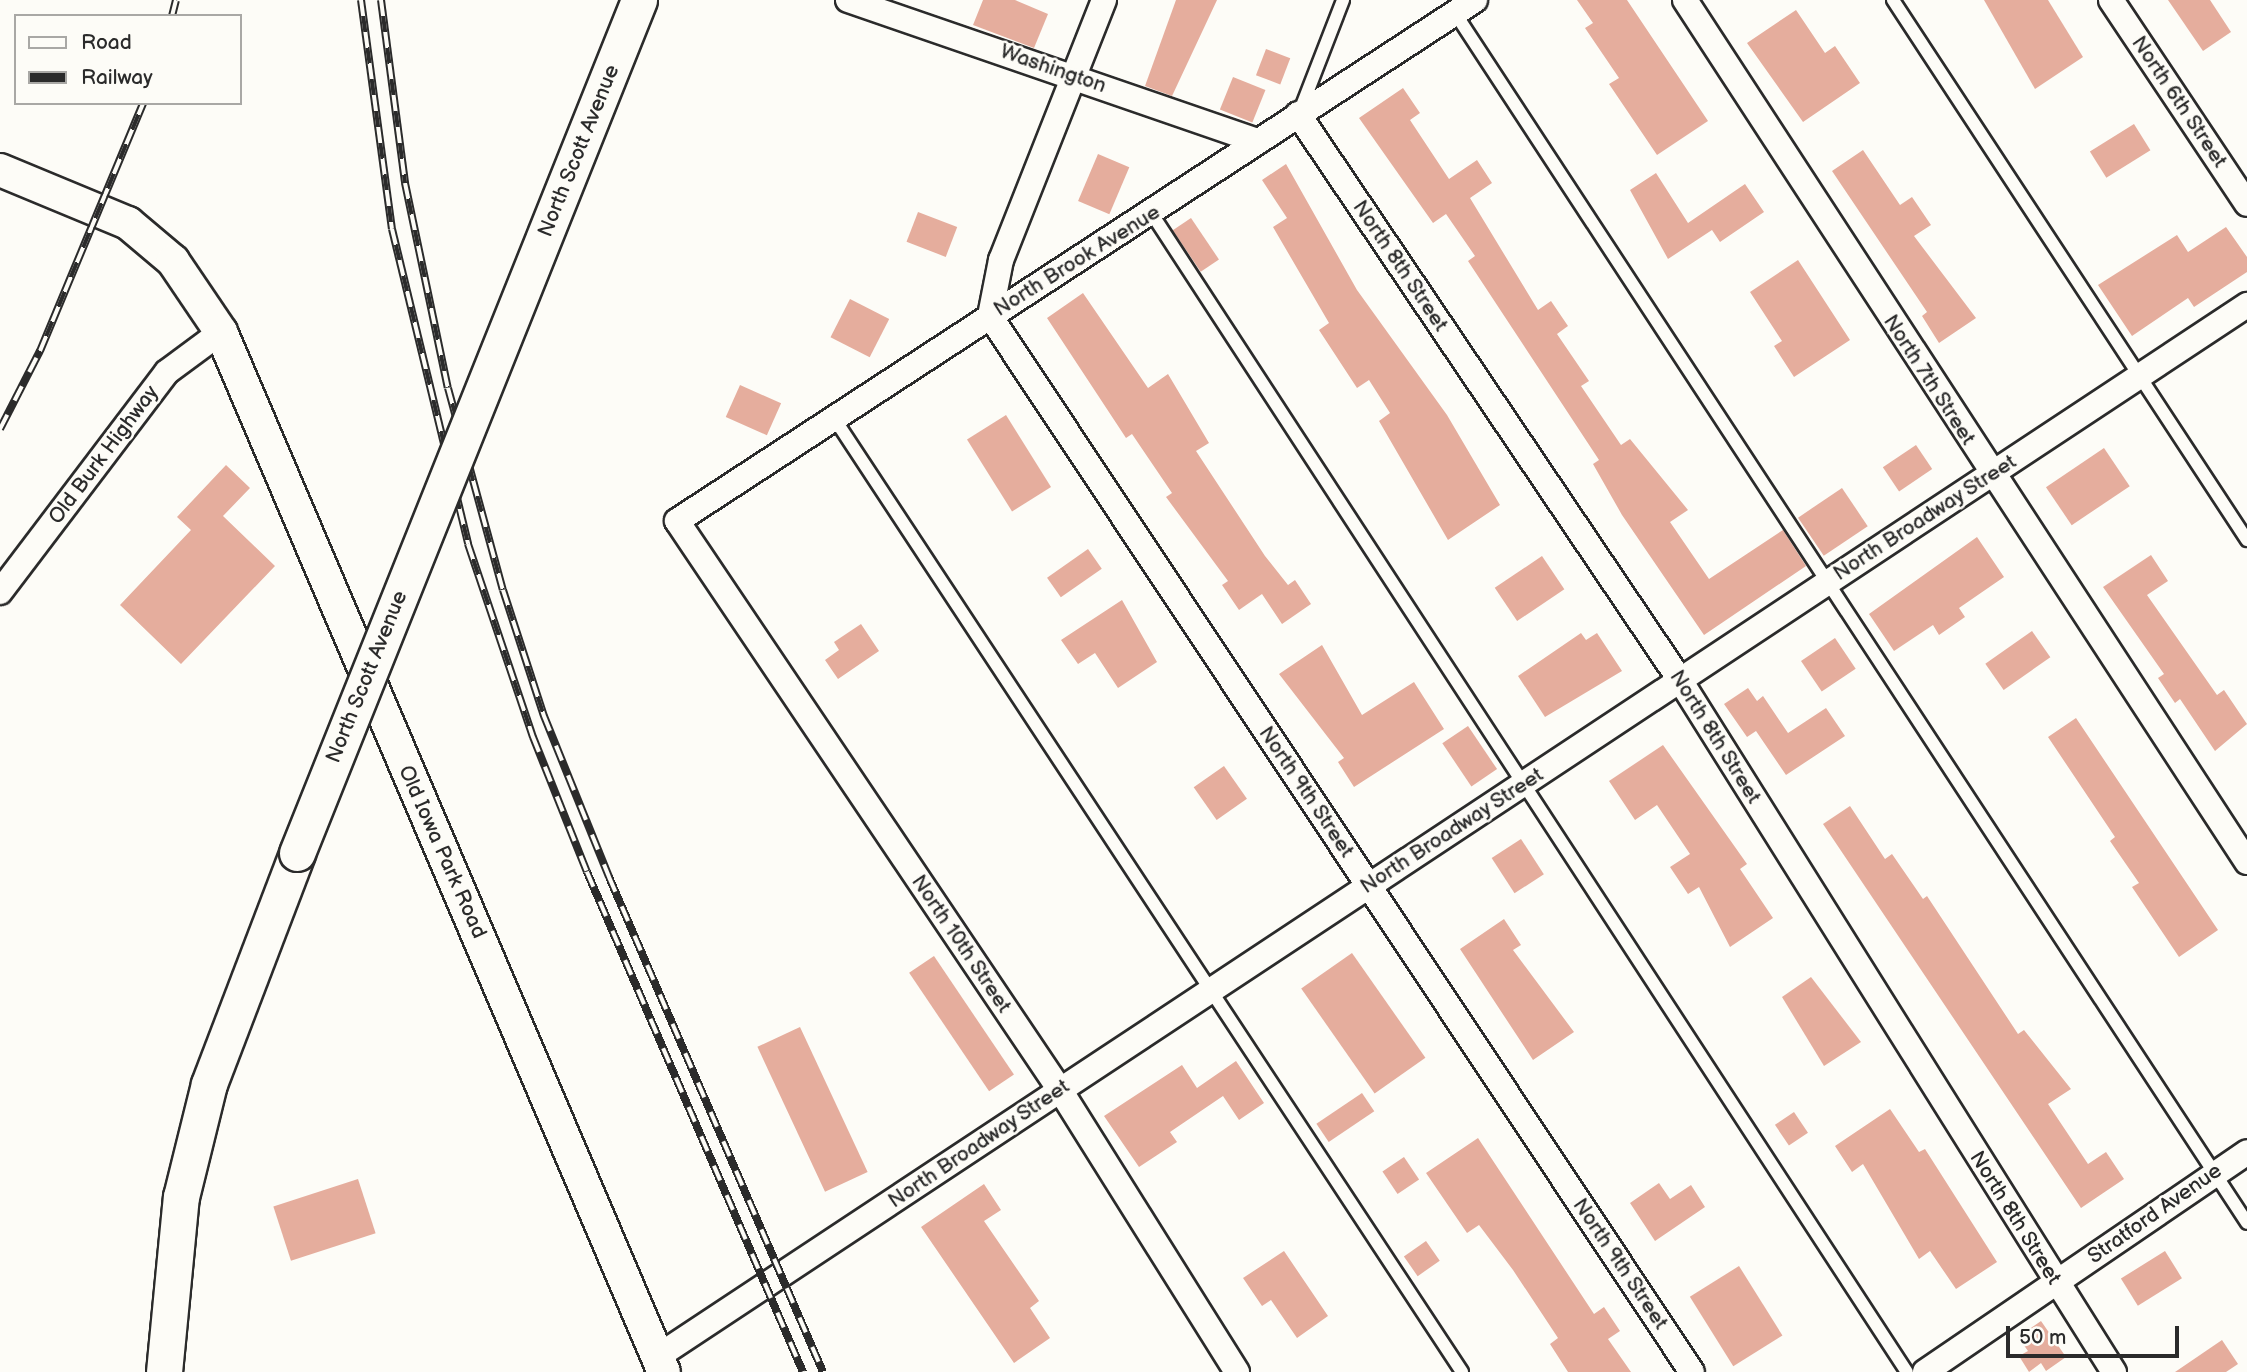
<!DOCTYPE html>
<style>
body{margin:0}
#map{position:relative;width:2247px;height:1372px;overflow:hidden;background:#fdfcf7;font-family:"Balsamiq Sans",sans-serif}
div>[style]{position:absolute}
.building>*{inset:0;background:#e5ad9d;transform-origin:0 0}
.roads{filter:drop-shadow(2px 0 #2b2b2b) drop-shadow(-2px 0 #2b2b2b) drop-shadow(0 2px #2b2b2b) drop-shadow(0 -2px #2b2b2b)}
.service>*{height:12px;margin:-6px;padding:0 6px;transform-origin:6px;border-radius:6px;background:#fdfcf7}
.minor>*{height:24px;margin:-12px;padding:0 12px;transform-origin:12px;border-radius:12px;background:#fdfcf7}
.tertiary>*{height:32px;margin:-16px;padding:0 16px;transform-origin:16px;border-radius:16px;background:#fdfcf7}
.secondary>*{height:35px;margin:-17.5px;padding:0 17.5px;transform-origin:17.5px;border-radius:17.5px;background:#fdfcf7}
.rail>*{height:8px;margin-top:-4px;transform-origin:0;background:repeating-linear-gradient(90deg,#fdfcf7 0 16px,#2b2b2b 0 32px);box-sizing:border-box;border-block:2px solid #2b2b2b}
.bridges{filter:drop-shadow(2px 0 #2b2b2b) drop-shadow(-2px 0 #2b2b2b) drop-shadow(0 2px #2b2b2b) drop-shadow(0 -2px #2b2b2b)}
.secondary-bridge>*{height:35px;margin:-17.5px;padding:0 17.5px;transform-origin:17.5px;border-radius:17.5px;background:#fdfcf7}
span{translate:-50% -50%;white-space:nowrap;text-align:center;line-height:1.15;-webkit-text-stroke:5px #fdfcf7;paint-order:stroke}
.street-label{font-size:21px;color:#2b2b2b}
.legend{position:absolute;left:14px;top:14px;width:228px;height:91px;box-sizing:border-box;background:#fdfcf7;border:2px solid #a9a8a5;margin:0;padding:9px 12px;list-style:none;font-size:21px;color:#2b2b2b}
.legend li{display:flex;align-items:center;gap:14px;height:35px}
.legend b{width:35px;border:2px solid #a9a8a5}
.scale{position:absolute;left:2006px;top:1326px;width:173px;height:32px;box-sizing:border-box;border:4px solid #2b2b2b;border-top:0;padding-left:9px;font-size:21px;line-height:24px;white-space:nowrap;color:#2b2b2b;-webkit-text-stroke:5px #fdfcf7;paint-order:stroke}
</style>
<div id="map">
<div class="building">
<div style="clip-path:polygon(983px 0,1015px 0,1048px 14px,1034px 48px,973px 25px)"></div>
<div style="clip-path:polygon(1176px 0,1217px 0,1172px 96px,1145px 86px)"></div>
<div style="clip-path:polygon(1577px 0,1627px 0,1708px 121px,1657px 155px,1609px 84px,1619px 78px,1585px 28px,1593px 23px)"></div>
<div style="clip-path:polygon(1984px 0,2048px 0,2083px 57px,2035px 89px)"></div>
<div style="clip-path:polygon(2168px 0,2210px 0,2231px 32px,2203px 51px)"></div>
<div style="clip-path:polygon(1796px 10px,1825px 53px,1835px 46px,1860px 83px,1803px 122px,1747px 43px)"></div>
<div style="left:1266px;top:49px;width:26px;height:28px;rotate:21deg"></div>
<div style="left:1233px;top:77px;width:35px;height:35px;rotate:22deg"></div>
<div style="clip-path:polygon(1403px 88px,1420px 113px,1410px 120px,1449px 179px,1477px 160px,1492px 183px,1470px 198px,1538px 310px,1551px 301px,1568px 326px,1557px 334px,1589px 381px,1581px 386px,1621px 445px,1630px 439px,1688px 510px,1670px 522px,1709px 579px,1783px 530px,1806px 566px,1704px 635px,1622px 515px,1593px 464px,1599px 460px,1468px 261px,1475px 256px,1446px 214px,1433px 223px,1359px 118px)"></div>
<div style="left:2134px;top:124px;width:31px;height:52px;rotate:58deg"></div>
<div style="clip-path:polygon(1863px 150px,1900px 205px,1912px 197px,1931px 225px,1914px 236px,1976px 318px,1939px 343px,1922px 316px,1927px 312px,1832px 171px)"></div>
<div style="left:1098px;top:154px;width:34px;height:51px;rotate:23deg"></div>
<div style="clip-path:polygon(1286px 164px,1357px 290px,1447px 415px,1500px 505px,1448px 540px,1379px 421px,1390px 413px,1369px 380px,1357px 388px,1319px 330px,1329px 323px,1273px 227px,1287px 218px,1262px 180px)"></div>
<div style="clip-path:polygon(1656px 173px,1688px 223px,1745px 184px,1764px 212px,1720px 242px,1712px 230px,1668px 259px,1630px 190px)"></div>
<div style="left:918px;top:212px;width:42px;height:32px;rotate:21deg"></div>
<div style="left:1191px;top:218px;width:50px;height:22px;rotate:56deg"></div>
<div style="clip-path:polygon(2226px 227px,2247px 257px,2247px 272px,2194px 307px,2188px 298px,2132px 336px,2098px 285px,2177px 235px,2188px 252px)"></div>
<div style="clip-path:polygon(1798px 260px,1850px 340px,1794px 377px,1774px 346px,1782px 341px,1750px 292px)"></div>
<div style="clip-path:polygon(1083px 293px,1148px 388px,1168px 374px,1209px 443px,1196px 451px,1265px 556px,1288px 585px,1295px 580px,1311px 604px,1282px 624px,1262px 594px,1239px 610px,1222px 585px,1228px 581px,1166px 497px,1172px 493px,1132px 434px,1126px 438px,1047px 318px)"></div>
<div style="left:850px;top:299px;width:44px;height:43px;rotate:27deg"></div>
<div style="left:740px;top:385px;width:45px;height:35px;rotate:24deg"></div>
<div style="left:1006px;top:415px;width:85px;height:46px;rotate:58deg"></div>
<div style="left:1916px;top:445px;width:29px;height:40px;rotate:56deg"></div>
<div style="left:2104px;top:448px;width:46px;height:70px;rotate:56deg"></div>
<div style="clip-path:polygon(226px 465px,250px 488px,223px 516px,275px 566px,181px 664px,120px 605px,191px 530px,177px 517px)"></div>
<div style="left:1842px;top:488px;width:46px;height:53px;rotate:56deg"></div>
<div style="clip-path:polygon(1977px 537px,2004px 577px,1959px 608px,1965px 617px,1939px 635px,1933px 625px,1894px 651px,1869px 614px)"></div>
<div style="left:1088px;top:549px;width:24px;height:50px;rotate:55deg"></div>
<div style="clip-path:polygon(2151px 555px,2168px 581px,2147px 595px,2217px 695px,2224px 690px,2247px 724px,2215px 751px,2180px 699px,2175px 703px,2158px 678px,2164px 674px,2103px 587px)"></div>
<div style="left:1542px;top:556px;width:40px;height:57px;rotate:56deg"></div>
<div style="clip-path:polygon(1122px 600px,1157px 662px,1118px 688px,1095px 653px,1078px 664px,1061px 640px)"></div>
<div style="clip-path:polygon(861px 624px,879px 651px,838px 679px,825px 660px,839px 650px,834px 642px)"></div>
<div style="left:2032px;top:631px;width:32px;height:57px;rotate:55deg"></div>
<div style="clip-path:polygon(1581px 633px,1586px 640px,1597px 633px,1622px 671px,1545px 717px,1518px 676px)"></div>
<div style="left:1835px;top:638px;width:37px;height:41px;rotate:56deg"></div>
<div style="clip-path:polygon(1322px 645px,1362px 715px,1414px 682px,1444px 729px,1354px 787px,1338px 762px,1344px 758px,1279px 674px)"></div>
<div style="clip-path:polygon(1748px 688px,1757px 701px,1763px 696px,1788px 733px,1826px 708px,1845px 736px,1786px 775px,1756px 731px,1747px 737px,1724px 704px)"></div>
<div style="clip-path:polygon(2076px 718px,2218px 930px,2179px 957px,2132px 887px,2139px 883px,2110px 841px,2115px 837px,2048px 737px)"></div>
<div style="left:1468px;top:726px;width:52px;height:31px;rotate:56deg"></div>
<div style="clip-path:polygon(1663px 745px,1747px 864px,1740px 869px,1773px 918px,1730px 947px,1699px 887px,1688px 894px,1670px 867px,1690px 854px,1657px 805px,1635px 820px,1609px 781px)"></div>
<div style="left:1224px;top:766px;width:40px;height:37px;rotate:55deg"></div>
<div style="clip-path:polygon(1850px 806px,1885px 859px,1892px 854px,1923px 899px,1927px 896px,2018px 1034px,2024px 1030px,2071px 1089px,2048px 1104px,2088px 1164px,2106px 1152px,2124px 1179px,2081px 1208px,1823px 824px)"></div>
<div style="left:1521px;top:839px;width:42px;height:35px;rotate:57deg"></div>
<div style="clip-path:polygon(1504px 919px,1521px 945px,1513px 950px,1574px 1032px,1533px 1060px,1460px 949px)"></div>
<div style="left:1352px;top:953px;width:128px;height:62px;rotate:55deg"></div>
<div style="left:934px;top:956px;width:143px;height:30px;rotate:56deg"></div>
<div style="clip-path:polygon(1811px 977px,1861px 1042px,1824px 1066px,1782px 997px)"></div>
<div style="left:800px;top:1027px;width:160px;height:47px;rotate:65deg"></div>
<div style="clip-path:polygon(1236px 1061px,1264px 1103px,1239px 1120px,1223px 1096px,1170px 1132px,1177px 1142px,1139px 1167px,1104px 1116px,1182px 1065px,1197px 1088px)"></div>
<div style="left:1362px;top:1093px;width:22px;height:55px;rotate:56deg"></div>
<div style="clip-path:polygon(1890px 1109px,1919px 1152px,1925px 1149px,1997px 1262px,1956px 1289px,1930px 1251px,1919px 1259px,1863px 1164px,1852px 1172px,1835px 1146px)"></div>
<div style="left:1794px;top:1112px;width:25px;height:23px;rotate:56deg"></div>
<div style="clip-path:polygon(1478px 1138px,1594px 1314px,1604px 1307px,1620px 1331px,1608px 1339px,1631px 1372px,1568px 1372px,1550px 1344px,1558px 1338px,1513px 1270px,1479px 1225px,1467px 1233px,1426px 1173px)"></div>
<div style="left:1404px;top:1157px;width:27px;height:26px;rotate:56deg"></div>
<div style="left:358px;top:1179px;width:57px;height:89px;rotate:72deg"></div>
<div style="clip-path:polygon(1659px 1183px,1670px 1199px,1691px 1185px,1705px 1207px,1655px 1241px,1630px 1203px)"></div>
<div style="clip-path:polygon(984px 1184px,1001px 1210px,984px 1221px,1039px 1301px,1030px 1308px,1050px 1338px,1014px 1363px,921px 1227px)"></div>
<div style="left:1426px;top:1241px;width:24px;height:27px;rotate:55deg"></div>
<div style="clip-path:polygon(1284px 1251px,1328px 1316px,1297px 1338px,1271px 1300px,1262px 1306px,1243px 1278px)"></div>
<div style="left:2165px;top:1251px;width:32px;height:52px;rotate:58deg"></div>
<div style="left:1739px;top:1266px;width:82px;height:58px;rotate:58deg"></div>
<div style="clip-path:polygon(2041px 1321px,2066px 1357px,2046px 1371px,2041px 1363px,2029px 1372px,2019px 1356px,2028px 1351px,2018px 1337px)"></div>
<div style="clip-path:polygon(2222px 1340px,2238px 1364px,2226px 1372px,2175px 1372px)"></div>
</div>
<div class="roads">
<div class="service">
<div style="left:1893px;top:0;width:646px;rotate:56.75deg"></div>
<div style="left:1455px;top:13px;width:1446px;rotate:56.79deg"></div>
<div style="left:1300px;top:111px;width:119px;rotate:-68.8deg"></div>
<div style="left:1152px;top:214px;width:1382px;rotate:56.9deg"></div>
<div style="left:834px;top:418px;width:1142px;rotate:56.64deg"></div>
</div>
<div class="minor">
<div style="left:848px;top:0;width:434px;rotate:19deg"></div>
<div style="left:1104px;top:0;width:280px;rotate:111.6deg"></div>
<div style="left:1001px;top:260px;width:57px;rotate:101.1deg"></div>
<div style="left:990px;top:316px;width:1268px;rotate:56.39deg"></div>
<div style="left:1685px;top:0;width:1029px;rotate:56.9deg"></div>
<div style="left:2111px;top:0;width:245px;rotate:56.3deg"></div>
<div style="left:1298px;top:114px;width:683px;rotate:55.98deg"></div>
<div style="left:1680px;top:680px;width:817px;rotate:57.91deg"></div>
<div style="left:0;top:592px;width:276px;rotate:-52.8deg"></div>
<div style="left:167px;top:372px;width:67px;rotate:-36.5deg"></div>
<div style="left:657px;top:1357px;width:1907px;rotate:-33.49deg"></div>
<div style="left:1237px;top:1372px;width:333px;rotate:-122.1deg"></div>
<div style="left:1060px;top:1090px;width:686px;rotate:-123.94deg"></div>
<div style="left:677px;top:521px;width:953px;rotate:-33.14deg"></div>
<div style="left:1925px;top:1372px;width:390px;rotate:-34.3deg"></div>
</div>
<div class="tertiary">
<div style="left:0;top:170px;width:139px;rotate:22.5deg"></div>
<div style="left:128px;top:223px;width:59px;rotate:40.2deg"></div>
<div style="left:173px;top:261px;width:86px;rotate:55.9deg"></div>
<div style="left:221px;top:332px;width:1130px;rotate:66.93deg"></div>
</div>
<div class="secondary">
<div style="left:164px;top:1372px;width:176px;rotate:-84.5deg"></div>
<div style="left:181px;top:1197px;width:116px;rotate:-76.1deg"></div>
<div style="left:209px;top:1084px;width:247px;rotate:-69.1deg"></div>
</div>
</div>
<div class="rail">
<div style="left:361px;top:0;width:231px;rotate:82.3deg"></div>
<div style="left:392px;top:229px;width:324px;rotate:76.4deg"></div>
<div style="left:468px;top:544px;width:204px;rotate:71.4deg"></div>
<div style="left:533px;top:737px;width:145px;rotate:68.2deg"></div>
<div style="left:587px;top:872px;width:545px;rotate:66.64deg"></div>
<div style="left:381px;top:0;width:185px;rotate:82.5deg"></div>
<div style="left:405px;top:183px;width:209px;rotate:78.2deg"></div>
<div style="left:448px;top:388px;width:209px;rotate:74.8deg"></div>
<div style="left:503px;top:590px;width:133px;rotate:72deg"></div>
<div style="left:544px;top:716px;width:174px;rotate:68deg"></div>
<div style="left:609px;top:877px;width:539px;rotate:66.62deg"></div>
<div style="left:172px;top:16px;width:16px;rotate:-76deg"></div>
<div style="left:0;top:429px;width:88px;rotate:-62.9deg"></div>
<div style="left:40px;top:351px;width:269px;rotate:-67.4deg"></div>
</div>
<div class="bridges">
<div class="secondary-bridge">
<div style="left:297px;top:853px;width:919px;rotate:-68.15deg"></div>
</div>
</div>
<div class="street-label">
<span style="left:1053px;top:69px;rotate:19deg">Washington</span>
<span style="left:2179px;top:102px;rotate:56deg">North 6th Street</span>
<span style="left:579px;top:151px;rotate:-68deg">North Scott Avenue</span>
<span style="left:1077px;top:261px;rotate:-32deg">North Brook Avenue</span>
<span style="left:1400px;top:266px;rotate:56deg">North 8th Street</span>
<span style="left:1929px;top:380px;rotate:57deg">North 7th Street</span>
<span style="left:104px;top:455px;rotate:-53deg">Old Burk Highway</span>
<span style="left:1925px;top:518px;rotate:-33deg">North Broadway Street</span>
<span style="left:367px;top:677px;rotate:-68deg">North Scott Avenue</span>
<span style="left:1715px;top:737px;rotate:58deg">North 8th Street</span>
<span style="left:1306px;top:792px;rotate:56deg">North 9th Street</span>
<span style="left:1452px;top:831px;rotate:-33deg">North Broadway Street</span>
<span style="left:442px;top:852px;rotate:66deg">Old Iowa Park Road</span>
<span style="left:961px;top:944px;rotate:56deg">North 10th Street</span>
<span style="left:979px;top:1144px;rotate:-34deg">North Broadway Street</span>
<span style="left:2155px;top:1214px;rotate:-35deg">Stratford Avenue</span>
<span style="left:2015px;top:1218px;rotate:58deg">North 8th Street</span>
<span style="left:1620px;top:1264px;rotate:56deg">North 9th Street</span>
</div>
<ul class="legend">
<li><b style="height:9px;background:#fdfcf7"></b>Road</li>
<li><b style="height:9px;background:#2b2b2b"></b>Railway</li>
</ul>
<div class="scale">50 m</div>
</div>
